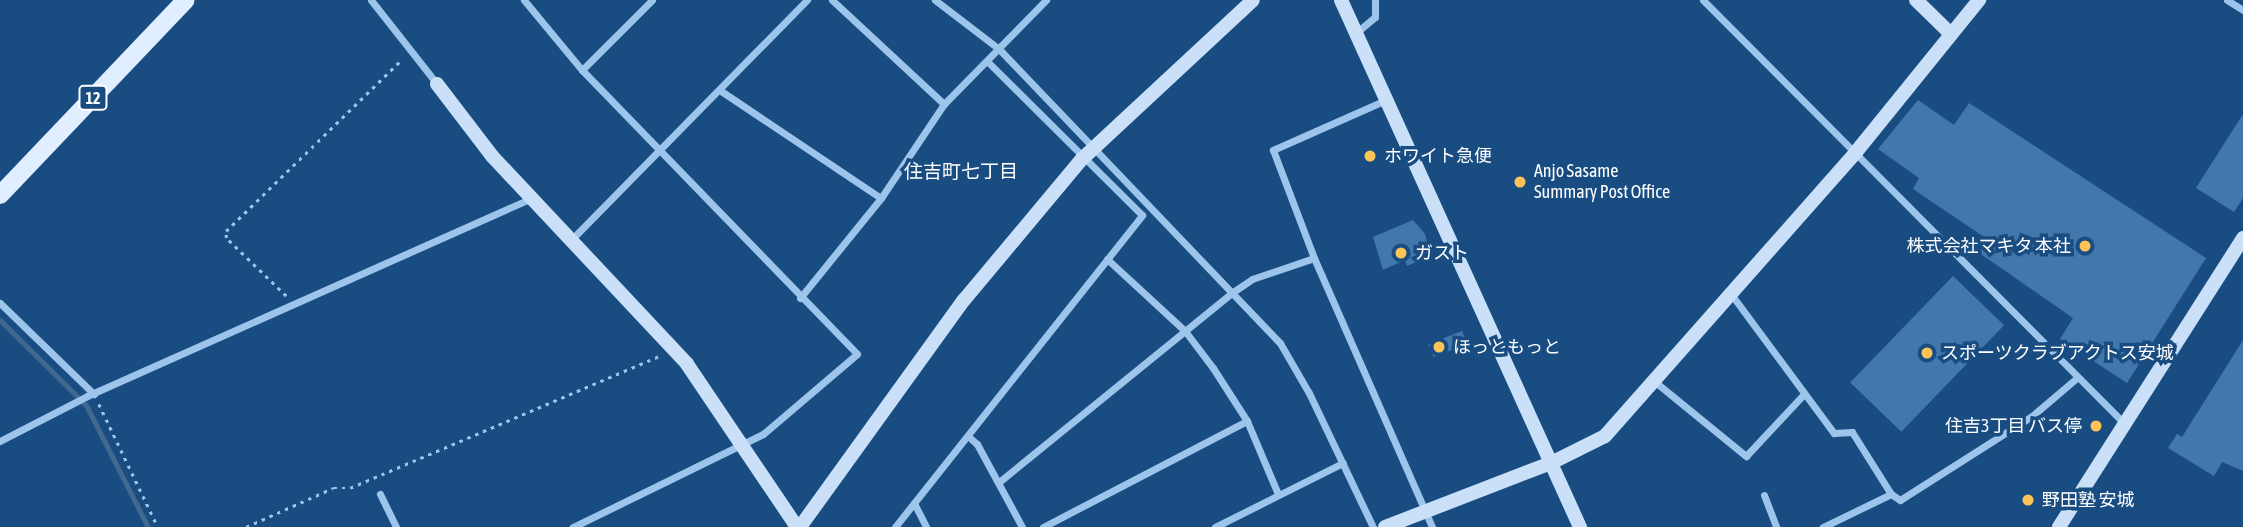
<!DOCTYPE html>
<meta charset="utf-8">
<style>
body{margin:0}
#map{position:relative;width:2243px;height:527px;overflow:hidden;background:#194d82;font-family:"Asap Condensed","Noto Sans JP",sans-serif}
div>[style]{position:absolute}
.stream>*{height:5px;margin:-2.5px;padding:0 2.5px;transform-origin:2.5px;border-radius:2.5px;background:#41688f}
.building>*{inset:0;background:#4277ab;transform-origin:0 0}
.path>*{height:2.5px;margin-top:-1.25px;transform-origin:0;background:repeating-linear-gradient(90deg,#9dc5eb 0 3.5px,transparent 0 8.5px)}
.street>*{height:7px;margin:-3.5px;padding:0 3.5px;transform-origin:3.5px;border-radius:3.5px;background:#9dc5eb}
.secondary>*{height:14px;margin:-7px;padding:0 7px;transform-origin:7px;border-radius:7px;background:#c9e0f8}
.primary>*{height:18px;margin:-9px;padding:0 9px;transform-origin:9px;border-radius:9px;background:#e1eeff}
.dots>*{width:19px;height:19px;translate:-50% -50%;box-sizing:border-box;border:4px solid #194d82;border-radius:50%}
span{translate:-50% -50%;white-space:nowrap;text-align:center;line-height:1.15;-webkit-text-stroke:7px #194d82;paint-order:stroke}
.shield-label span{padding:2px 5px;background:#194d82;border:2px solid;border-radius:5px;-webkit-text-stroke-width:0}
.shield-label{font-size:16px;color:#fff;font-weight:700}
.poi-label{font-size:18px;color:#fff}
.left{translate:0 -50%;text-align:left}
.right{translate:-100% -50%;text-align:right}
.neighbourhood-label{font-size:19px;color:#fff}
</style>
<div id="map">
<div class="stream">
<div style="left:0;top:320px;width:121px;rotate:44.7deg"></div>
<div style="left:86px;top:405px;width:137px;rotate:63.1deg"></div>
</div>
<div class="building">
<div style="clip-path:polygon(1918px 100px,1954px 125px,1969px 103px,2206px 258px,2127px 383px,2060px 339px,2073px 318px,1978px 252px,1987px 239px,1913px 189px,1919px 178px,1878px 149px)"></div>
<div style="clip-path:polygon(2243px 114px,2243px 198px,2234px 212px,2196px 188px)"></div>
<div style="clip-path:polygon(1413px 220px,1425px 234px,1429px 250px,1418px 254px,1421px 260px,1407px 266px,1405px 260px,1383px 270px,1373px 237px)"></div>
<div style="left:1953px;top:276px;width:71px;height:148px;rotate:44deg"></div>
<div style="left:1462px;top:331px;width:14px;height:36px;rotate:69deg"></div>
<div style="clip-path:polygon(2243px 340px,2243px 471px,2222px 462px,2214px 476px,2168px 448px,2177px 434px,2182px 437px)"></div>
</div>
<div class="path">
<div style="left:286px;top:296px;width:83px;rotate:-136deg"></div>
<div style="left:226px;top:238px;width:7px;rotate:-90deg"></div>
<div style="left:226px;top:231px;width:246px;rotate:-44.3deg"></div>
<div style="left:99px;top:404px;width:136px;rotate:64.4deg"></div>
<div style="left:246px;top:527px;width:95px;rotate:-24.1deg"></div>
<div style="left:333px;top:488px;width:17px"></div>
<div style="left:350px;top:488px;width:336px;rotate:-23.1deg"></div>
</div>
<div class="street">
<div style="left:371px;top:0;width:107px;rotate:51.8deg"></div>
<div style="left:524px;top:0;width:91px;rotate:50.4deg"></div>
<div style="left:582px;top:70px;width:395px;rotate:45.9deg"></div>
<div style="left:857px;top:354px;width:123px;rotate:139.6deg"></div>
<div style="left:763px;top:434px;width:212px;rotate:153.9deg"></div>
<div style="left:832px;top:0;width:153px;rotate:42.9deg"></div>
<div style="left:935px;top:0;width:81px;rotate:37.4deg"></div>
<div style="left:999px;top:49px;width:407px;rotate:46.3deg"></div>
<div style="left:1280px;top:343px;width:58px;rotate:59.9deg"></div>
<div style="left:1309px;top:393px;width:148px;rotate:64.5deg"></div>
<div style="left:1703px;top:0;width:597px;rotate:45.14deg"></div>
<div style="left:2227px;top:0;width:19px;rotate:32deg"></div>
<div style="left:1357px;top:32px;width:23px;rotate:-40deg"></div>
<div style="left:1375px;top:17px;width:17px;rotate:-90deg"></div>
<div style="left:582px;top:70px;width:99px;rotate:-45deg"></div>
<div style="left:721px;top:91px;width:192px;rotate:33.8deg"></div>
<div style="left:1388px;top:99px;width:126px;rotate:156.1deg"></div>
<div style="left:1273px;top:150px;width:116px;rotate:69.2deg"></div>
<div style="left:1314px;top:258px;width:294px;rotate:66.3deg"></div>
<div style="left:571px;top:240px;width:337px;rotate:-45.5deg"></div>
<div style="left:1107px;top:259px;width:106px;rotate:42.7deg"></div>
<div style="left:1185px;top:331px;width:46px;rotate:52.9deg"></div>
<div style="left:1213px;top:368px;width:63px;rotate:57.3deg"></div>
<div style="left:1247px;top:421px;width:79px;rotate:67deg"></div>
<div style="left:1731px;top:294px;width:173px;rotate:53.5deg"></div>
<div style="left:1834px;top:433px;width:18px;rotate:-3deg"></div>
<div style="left:1852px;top:432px;width:73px;rotate:57.8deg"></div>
<div style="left:1891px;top:494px;width:76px;rotate:154.1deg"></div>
<div style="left:800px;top:298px;width:129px;rotate:-51deg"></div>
<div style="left:881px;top:198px;width:113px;rotate:-56.2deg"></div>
<div style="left:944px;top:104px;width:146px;rotate:-45.6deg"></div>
<div style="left:0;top:303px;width:131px;rotate:44.1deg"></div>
<div style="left:1654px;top:381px;width:119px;rotate:39.2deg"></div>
<div style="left:1746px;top:456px;width:85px;rotate:-46.9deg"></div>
<div style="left:968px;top:436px;width:12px;rotate:42deg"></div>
<div style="left:977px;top:444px;width:94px;rotate:61.5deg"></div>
<div style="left:0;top:441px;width:98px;rotate:-27.3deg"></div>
<div style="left:87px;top:396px;width:486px;rotate:-24deg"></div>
<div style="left:999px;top:482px;width:301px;rotate:-39.1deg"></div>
<div style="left:1233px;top:292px;width:23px;rotate:-34deg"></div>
<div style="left:1252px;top:279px;width:65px;rotate:-18.7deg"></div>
<div style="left:380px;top:494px;width:37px;rotate:64deg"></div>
<div style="left:1891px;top:494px;width:11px;rotate:34deg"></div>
<div style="left:1900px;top:500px;width:156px;rotate:-32.5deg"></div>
<div style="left:2032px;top:416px;width:60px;rotate:-40.3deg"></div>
<div style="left:1764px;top:495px;width:34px;rotate:69deg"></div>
<div style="left:914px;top:503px;width:27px;rotate:63deg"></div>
<div style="left:895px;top:527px;width:398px;rotate:-51.6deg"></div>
<div style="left:1142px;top:215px;width:218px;rotate:-135.2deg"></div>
<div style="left:1043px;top:527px;width:230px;rotate:-27.5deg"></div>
<div style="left:1215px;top:527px;width:143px;rotate:-26.6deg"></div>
</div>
<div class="secondary">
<div style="left:1341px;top:0;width:579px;rotate:65.61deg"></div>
<div style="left:1916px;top:0;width:49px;rotate:44.2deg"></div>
<div style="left:437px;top:84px;width:91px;rotate:52.6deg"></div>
<div style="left:492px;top:156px;width:285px;rotate:46.8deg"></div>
<div style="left:687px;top:364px;width:197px;rotate:56deg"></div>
<div style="left:800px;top:527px;width:280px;rotate:-54.2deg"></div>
<div style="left:964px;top:300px;width:184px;rotate:-50.1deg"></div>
<div style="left:1082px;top:159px;width:233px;rotate:-42.9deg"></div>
<div style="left:1385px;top:527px;width:178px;rotate:-21.1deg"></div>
<div style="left:1551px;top:463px;width:60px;rotate:-26.6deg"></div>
<div style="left:1605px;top:436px;width:379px;rotate:-48.5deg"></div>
<div style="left:1856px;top:152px;width:196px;rotate:-51deg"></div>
<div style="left:2059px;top:527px;width:343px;rotate:-57.5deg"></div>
</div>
<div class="primary">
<div style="left:0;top:195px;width:269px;rotate:-46.4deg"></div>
</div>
<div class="dots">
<div style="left:1370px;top:156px;background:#fec458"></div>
<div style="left:1520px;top:182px;background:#fec458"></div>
<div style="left:2085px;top:246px;background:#fec458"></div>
<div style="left:1401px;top:253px;background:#fec458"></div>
<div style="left:1439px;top:347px;background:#fec458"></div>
<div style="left:1927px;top:353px;background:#fec458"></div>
<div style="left:2096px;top:426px;background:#fec458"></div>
<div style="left:2028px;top:500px;background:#fec458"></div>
</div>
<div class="shield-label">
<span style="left:93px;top:98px">12</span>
</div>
<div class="poi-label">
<span class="left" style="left:1384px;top:156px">ホワイト急便</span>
<span class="left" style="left:1534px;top:182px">Anjo Sasame<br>Summary Post Office</span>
<span class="right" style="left:2071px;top:246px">株式会社マキタ 本社</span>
<span class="left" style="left:1415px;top:253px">ガスト</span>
<span class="left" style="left:1453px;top:347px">ほっともっと</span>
<span class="left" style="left:1941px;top:353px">スポーツクラブアクトス安城</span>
<span class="right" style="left:2082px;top:426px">住吉3丁目 バス停</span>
<span class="left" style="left:2042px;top:500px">野田塾 安城</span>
</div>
<div class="neighbourhood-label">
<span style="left:961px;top:172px">住吉町七丁目</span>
</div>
</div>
